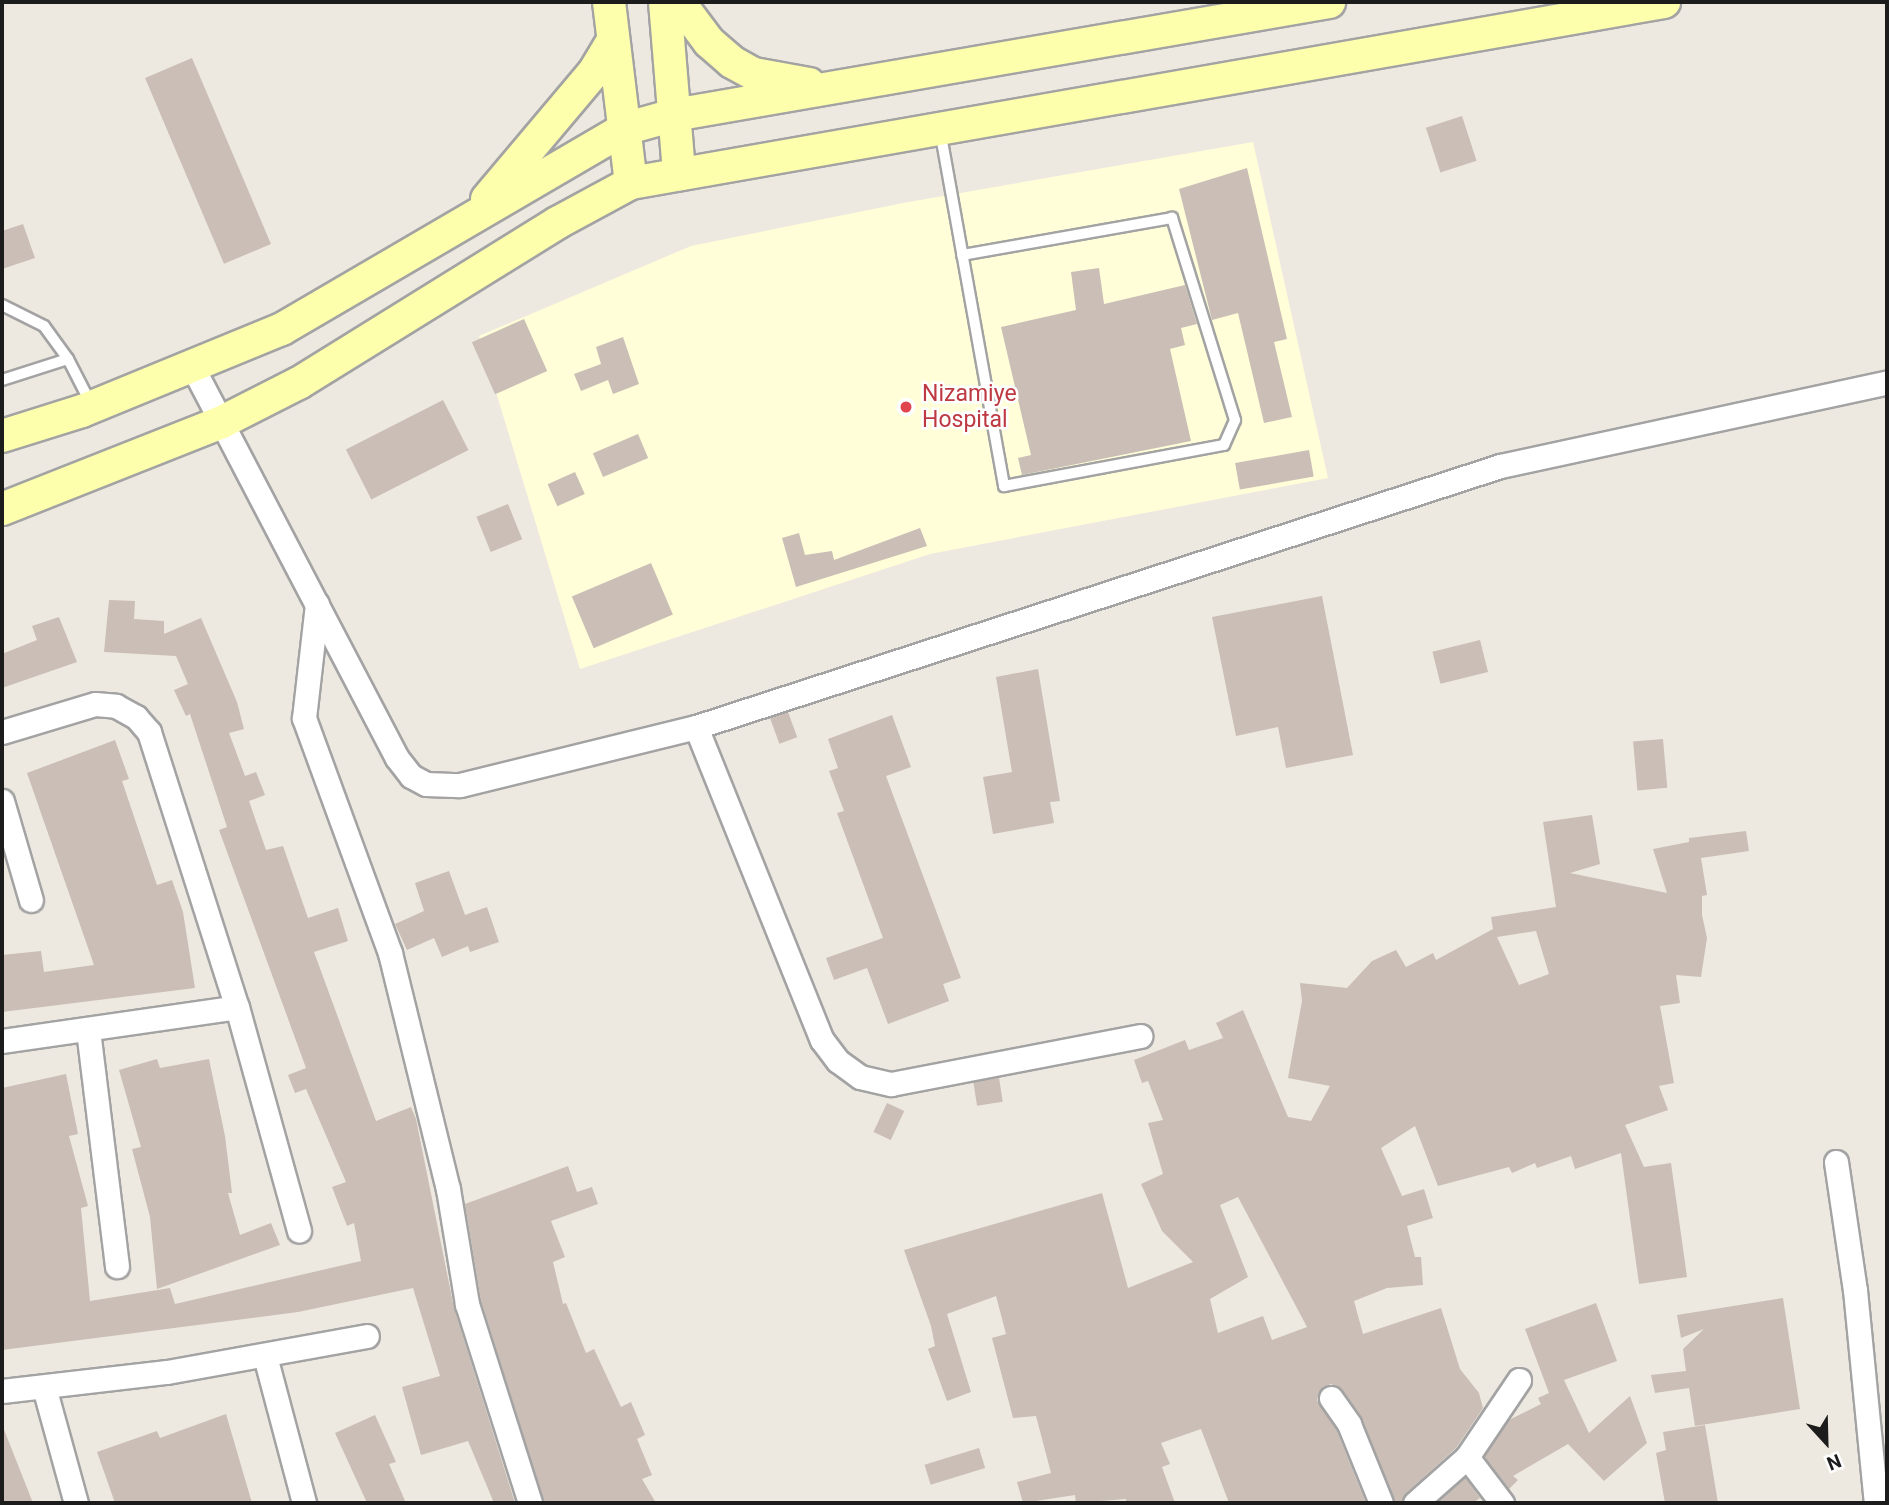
<!DOCTYPE html>
<style>
body{margin:0}
#map{position:relative;width:1889px;height:1505px;overflow:hidden;background:#eee9e0;font-family:Roboto,sans-serif}
div>[style]{position:absolute}
.education>*{inset:0;background:#fffed8}
.building>*{inset:0;background:#cabeb6;transform-origin:0 0}
.roads{filter:drop-shadow(2px 0 #a3a3a3) drop-shadow(-2px 0 #a3a3a3) drop-shadow(0 2px #a3a3a3) drop-shadow(0 -2px #a3a3a3)}
.lane>*{height:10px;margin:-5px;padding:0 5px;transform-origin:5px;border-radius:5px;background:#fff}
.street>*{height:23px;margin:-11.5px;padding:0 11.5px;transform-origin:11.5px;border-radius:11.5px;background:#fff}
.secondary>*{height:32px;margin:-16px;padding:0 16px;transform-origin:16px;border-radius:16px;background:#feffad}
.dots>*{width:19px;height:19px;translate:-50% -50%;box-sizing:border-box;border:4px solid #fff;border-radius:50%}
span{translate:-50% -50%;white-space:nowrap;text-align:center;line-height:1.15;-webkit-text-stroke:5px #fff;paint-order:stroke}
.health-label{font-size:23px;color:#be3a42}
.left{translate:0 -50%;text-align:left}
.frame{position:absolute;inset:0;border:4px solid #1c1c1c;pointer-events:none}
.north{position:absolute;left:1791px;top:1407px;width:70px;height:70px;-webkit-text-stroke:5px #fff;paint-order:stroke;rotate:158deg;font-size:19px;font-weight:700;line-height:28px;text-align:center;color:#1c1c1c}
.north::after{content:'';display:block;margin:auto;width:24px;height:32px;background:#1c1c1c;clip-path:polygon(50% 0,100% 100%,50% 72%,0 100%)}
</style>
<div id="map">
<div class="education">
<div style="clip-path:polygon(1253px 142px,1328px 478px,930px 554px,580px 669px,479px 336px,691px 246px,903px 203px)"></div>
</div>
<div class="building">
<div style="left:192px;top:58px;width:202px;height:51px;rotate:67deg"></div>
<div style="left:1462px;top:116px;width:47px;height:38px;rotate:72deg"></div>
<div style="clip-path:polygon(1247px 168px,1287px 339px,1274px 342px,1292px 417px,1264px 423px,1238px 313px,1212px 320px,1179px 189px)"></div>
<div style="clip-path:polygon(23px 224px,35px 258px,2px 269px,2px 231px)"></div>
<div style="clip-path:polygon(1099px 268px,1104px 304px,1185px 285px,1197px 324px,1181px 328px,1185px 345px,1170px 349px,1191px 441px,1022px 475px,1018px 458px,1031px 455px,1001px 327px,1076px 310px,1071px 272px)"></div>
<div style="left:524px;top:319px;width:57px;height:57px;rotate:66deg"></div>
<div style="clip-path:polygon(623px 337px,639px 384px,613px 394px,608px 380px,581px 391px,574px 374px,601px 364px,596px 347px)"></div>
<div style="left:443px;top:400px;width:56px;height:109px;rotate:63deg"></div>
<div style="left:638px;top:434px;width:26px;height:49px;rotate:67deg"></div>
<div style="left:1309px;top:450px;width:27px;height:75px;rotate:80deg"></div>
<div style="left:575px;top:472px;width:24px;height:30px;rotate:66deg"></div>
<div style="left:508px;top:504px;width:38px;height:34px;rotate:68deg"></div>
<div style="clip-path:polygon(920px 528px,927px 546px,796px 587px,782px 538px,799px 533px,805px 555px,832px 551px,834px 560px)"></div>
<div style="left:651px;top:563px;width:56px;height:86px;rotate:67deg"></div>
<div style="clip-path:polygon(1322px 596px,1353px 755px,1286px 768px,1278px 727px,1236px 736px,1212px 617px)"></div>
<div style="clip-path:polygon(109px 600px,135px 601px,134px 619px,164px 621px,164px 634px,201px 618px,237px 702px,244px 729px,229px 733px,245px 776px,256px 772px,265px 795px,249px 801px,266px 850px,283px 846px,308px 918px,338px 908px,348px 941px,314px 952px,376px 1121px,411px 1107px,416px 1119px,454px 1308px,515px 1503px,494px 1503px,468px 1441px,421px 1455px,402px 1387px,440px 1376px,413px 1288px,298px 1312px,2px 1350px,2px 1088px,66px 1074px,78px 1134px,69px 1136px,88px 1206px,81px 1208px,90px 1301px,170px 1288px,175px 1304px,361px 1261px,354px 1223px,347px 1226px,332px 1187px,346px 1182px,306px 1089px,295px 1093px,288px 1075px,306px 1068px,219px 830px,227px 827px,190px 714px,186px 716px,174px 690px,188px 684px,176px 656px,104px 652px)"></div>
<div style="clip-path:polygon(59px 617px,77px 662px,2px 688px,2px 654px,37px 640px,32px 626px)"></div>
<div style="left:1480px;top:640px;width:33px;height:49px;rotate:76deg"></div>
<div style="clip-path:polygon(1038px 669px,1060px 801px,1050px 802px,1054px 823px,993px 834px,983px 777px,1012px 772px,996px 677px)"></div>
<div style="left:788px;top:712px;width:27px;height:19px;rotate:70deg"></div>
<div style="clip-path:polygon(892px 715px,911px 767px,886px 776px,961px 978px,943px 984px,949px 1001px,888px 1024px,867px 968px,834px 980px,826px 958px,883px 938px,837px 813px,844px 811px,829px 771px,838px 768px,828px 739px)"></div>
<div style="left:1663px;top:739px;width:49px;height:30px;rotate:85deg"></div>
<div style="clip-path:polygon(115px 740px,129px 779px,122px 781px,157px 885px,172px 880px,183px 912px,195px 988px,2px 1012px,2px 955px,41px 951px,44px 972px,94px 965px,27px 773px)"></div>
<div style="clip-path:polygon(evenodd,1592px 815px,1600px 864px,1570px 873px,1667px 893px,1653px 849px,1689px 842px,1689px 838px,1746px 831px,1749px 851px,1701px 858px,1707px 895px,1702px 896px,1702px 915px,1707px 938px,1701px 977px,1676px 975px,1680px 1003px,1660px 1006px,1674px 1083px,1659px 1086px,1668px 1110px,1625px 1125px,1644px 1167px,1671px 1163px,1687px 1277px,1639px 1284px,1621px 1153px,1575px 1169px,1571px 1156px,1537px 1168px,1535px 1163px,1512px 1173px,1509px 1167px,1438px 1186px,1415px 1126px,1381px 1148px,1402px 1196px,1424px 1189px,1433px 1218px,1407px 1226px,1415px 1257px,1421px 1257px,1423px 1285px,1387px 1288px,1354px 1301px,1363px 1334px,1441px 1308px,1460px 1369px,1479px 1393px,1483px 1408px,1456px 1448px,1406px 1493px,1401px 1503px,1395px 1503px,1361px 1416px,1342px 1390px,1331px 1384px,1323px 1387px,1317px 1400px,1337px 1431px,1366px 1503px,1229px 1503px,1201px 1429px,1161px 1443px,1170px 1464px,1162px 1467px,1175px 1503px,1126px 1503px,1126px 1499px,1076px 1503px,1075px 1495px,1023px 1503px,1017px 1482px,1051px 1473px,1036px 1416px,1013px 1418px,992px 1338px,1006px 1334px,996px 1296px,947px 1314px,971px 1392px,947px 1401px,928px 1349px,935px 1346px,931px 1326px,904px 1250px,1102px 1193px,1128px 1288px,1193px 1262px,1162px 1231px,1141px 1184px,1163px 1174px,1148px 1123px,1163px 1120px,1148px 1081px,1142px 1083px,1134px 1060px,1185px 1040px,1189px 1050px,1223px 1038px,1216px 1023px,1243px 1010px,1288px 1117px,1311px 1121px,1330px 1086px,1288px 1078px,1302px 1001px,1300px 983px,1347px 988px,1372px 961px,1396px 950px,1406px 967px,1433px 953px,1436px 960px,1493px 929px,1491px 917px,1556px 907px,1543px 822px,1592px 815px,1536px 931px,1549px 974px,1519px 985px,1497px 937px,1536px 931px,1592px 815px,1238px 1197px,1307px 1327px,1272px 1340px,1263px 1316px,1218px 1333px,1210px 1299px,1248px 1277px,1220px 1205px,1238px 1197px)"></div>
<div style="clip-path:polygon(449px 871px,465px 915px,487px 907px,499px 942px,470px 952px,468px 946px,442px 957px,434px 938px,407px 950px,395px 924px,424px 911px,415px 883px)"></div>
<div style="clip-path:polygon(157px 1059px,160px 1068px,209px 1059px,225px 1136px,232px 1193px,228px 1193px,240px 1235px,271px 1223px,280px 1245px,157px 1289px,150px 1217px,132px 1149px,141px 1147px,119px 1070px)"></div>
<div style="left:999px;top:1078px;width:24px;height:26px;rotate:81deg"></div>
<div style="left:887px;top:1103px;width:19px;height:32px;rotate:25deg"></div>
<div style="clip-path:polygon(568px 1166px,577px 1192px,592px 1187px,598px 1204px,551px 1221px,565px 1257px,553px 1262px,563px 1304px,566px 1303px,586px 1353px,594px 1349px,621px 1407px,631px 1402px,645px 1435px,637px 1439px,652px 1475px,642px 1479px,656px 1503px,544px 1503px,481px 1301px,465px 1204px)"></div>
<div style="clip-path:polygon(1783px 1298px,1800px 1409px,1695px 1426px,1689px 1388px,1655px 1393px,1651px 1375px,1686px 1371px,1683px 1349px,1704px 1329px,1681px 1338px,1677px 1315px)"></div>
<div style="clip-path:polygon(1596px 1303px,1617px 1361px,1564px 1380px,1589px 1433px,1630px 1396px,1647px 1443px,1604px 1481px,1568px 1444px,1513px 1476px,1518px 1480px,1509px 1489px,1484px 1457px,1509px 1420px,1541px 1404px,1538px 1398px,1549px 1393px,1525px 1329px)"></div>
<div style="clip-path:polygon(226px 1414px,252px 1503px,115px 1503px,97px 1452px,157px 1431px,160px 1438px)"></div>
<div style="clip-path:polygon(375px 1415px,396px 1462px,389px 1464px,406px 1503px,367px 1503px,335px 1433px)"></div>
<div style="clip-path:polygon(1705px 1425px,1718px 1503px,1665px 1503px,1656px 1453px,1666px 1450px,1663px 1432px)"></div>
<div style="clip-path:polygon(2px 1427px,3px 1427px,33px 1503px,2px 1503px)"></div>
<div style="left:979px;top:1448px;width:21px;height:57px;rotate:73deg"></div>
<div style="clip-path:polygon(1465px 1477px,1480px 1498px,1473px 1503px,1436px 1503px)"></div>
</div>
<div class="roads">
<div class="lane">
<div style="left:940px;top:130px;width:362px;rotate:79.8deg"></div>
<div style="left:1004px;top:486px;width:224px;rotate:-10.6deg"></div>
<div style="left:1224px;top:445px;width:27px;rotate:-66deg"></div>
<div style="left:1235px;top:420px;width:212px;rotate:-107.3deg"></div>
<div style="left:1172px;top:218px;width:213px;rotate:170deg"></div>
<div style="left:2px;top:305px;width:47px;rotate:26.6deg"></div>
<div style="left:44px;top:326px;width:41px;rotate:54deg"></div>
<div style="left:68px;top:359px;width:51px;rotate:62.9deg"></div>
<div style="left:2px;top:380px;width:69px;rotate:-17.7deg"></div>
</div>
<div class="street">
<div style="left:192px;top:366px;width:442px;rotate:62.4deg"></div>
<div style="left:397px;top:758px;width:23px;rotate:52deg"></div>
<div style="left:411px;top:776px;width:17px;rotate:28deg"></div>
<div style="left:426px;top:784px;width:34px;rotate:2deg"></div>
<div style="left:460px;top:785px;width:243px;rotate:-13.8deg"></div>
<div style="left:696px;top:727px;width:337px;rotate:68.1deg"></div>
<div style="left:822px;top:1040px;width:26px;rotate:53deg"></div>
<div style="left:838px;top:1061px;width:27px;rotate:36deg"></div>
<div style="left:860px;top:1077px;width:32px;rotate:13deg"></div>
<div style="left:891px;top:1084px;width:254px;rotate:-10.9deg"></div>
<div style="left:317px;top:604px;width:115px;rotate:96.5deg"></div>
<div style="left:304px;top:718px;width:250px;rotate:69.9deg"></div>
<div style="left:390px;top:953px;width:243px;rotate:76.2deg"></div>
<div style="left:448px;top:1189px;width:117px;rotate:80.6deg"></div>
<div style="left:467px;top:1304px;width:209px;rotate:72.4deg"></div>
<div style="left:696px;top:727px;width:845px;rotate:-17.98deg"></div>
<div style="left:1500px;top:466px;width:396px;rotate:-12.2deg"></div>
<div style="left:2px;top:732px;width:97px;rotate:-16.8deg"></div>
<div style="left:95px;top:704px;width:21px;rotate:5deg"></div>
<div style="left:116px;top:706px;width:23px;rotate:29deg"></div>
<div style="left:136px;top:717px;width:20px;rotate:49deg"></div>
<div style="left:149px;top:732px;width:289px;rotate:72.3deg"></div>
<div style="left:237px;top:1007px;width:232px;rotate:74.5deg"></div>
<div style="left:2px;top:801px;width:103px;rotate:73.7deg"></div>
<div style="left:88px;top:1030px;width:238px;rotate:83deg"></div>
<div style="left:2px;top:1041px;width:237px;rotate:-8.2deg"></div>
<div style="left:1836px;top:1162px;width:129px;rotate:81.6deg"></div>
<div style="left:1855px;top:1290px;width:214px;rotate:84.4deg"></div>
<div style="left:265px;top:1356px;width:152px;rotate:75.1deg"></div>
<div style="left:44px;top:1387px;width:120px;rotate:74.6deg"></div>
<div style="left:2px;top:1391px;width:166px;rotate:-6.6deg"></div>
<div style="left:167px;top:1372px;width:203px;rotate:-10.2deg"></div>
<div style="left:1331px;top:1398px;width:32px;rotate:55deg"></div>
<div style="left:1349px;top:1424px;width:85px;rotate:67.9deg"></div>
<div style="left:1467px;top:1457px;width:93px;rotate:-56deg"></div>
<div style="left:1415px;top:1503px;width:69px;rotate:-41.5deg"></div>
<div style="left:1467px;top:1457px;width:58px;rotate:52.7deg"></div>
</div>
<div class="secondary">
<div style="left:609px;top:2px;width:182px;rotate:83.1deg"></div>
<div style="left:665px;top:2px;width:173px;rotate:85.3deg"></div>
<div style="left:679px;top:2px;width:50px;rotate:53.1deg"></div>
<div style="left:709px;top:42px;width:30px;rotate:41deg"></div>
<div style="left:732px;top:62px;width:25px;rotate:29deg"></div>
<div style="left:754px;top:74px;width:56px;rotate:10.3deg"></div>
<div style="left:487px;top:199px;width:166px;rotate:-49.9deg"></div>
<div style="left:594px;top:72px;width:35px;rotate:-59deg"></div>
<div style="left:2px;top:436px;width:84px;rotate:-17.4deg"></div>
<div style="left:82px;top:411px;width:216px;rotate:-22.3deg"></div>
<div style="left:282px;top:329px;width:396px;rotate:-30.3deg"></div>
<div style="left:624px;top:129px;width:52px;rotate:-15.6deg"></div>
<div style="left:674px;top:115px;width:665px;rotate:-9.79deg"></div>
<div style="left:2px;top:509px;width:237px;rotate:-21.6deg"></div>
<div style="left:222px;top:422px;width:86px;rotate:-26.9deg"></div>
<div style="left:299px;top:383px;width:304px;rotate:-31.8deg"></div>
<div style="left:557px;top:223px;width:84px;rotate:-28.4deg"></div>
<div style="left:631px;top:183px;width:1049px;rotate:-9.94deg"></div>
</div>
</div>
<div class="dots">
<div style="left:906px;top:407px;background:#e0444e"></div>
</div>
<div class="health-label">
<span class="left" style="left:922px;top:407px">Nizamiye<br>Hospital</span>
</div>
<div class="frame"></div>
<div class="north">N</div>
</div>
